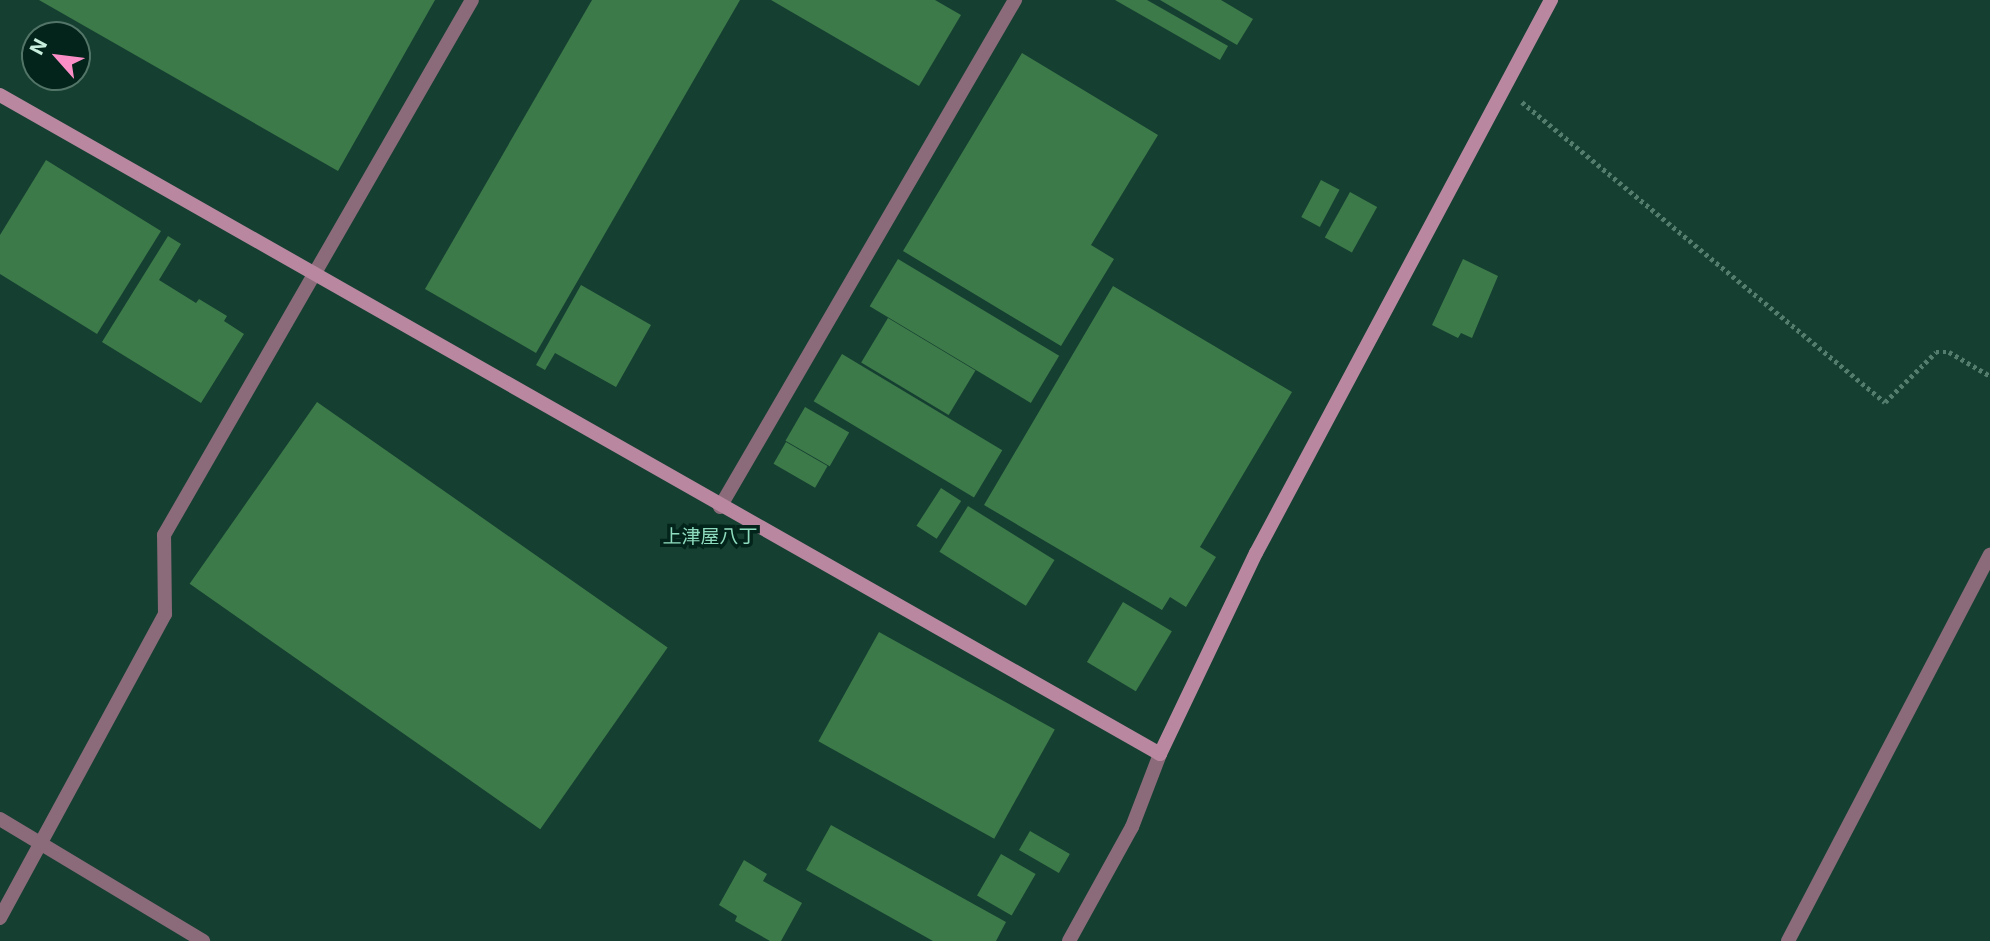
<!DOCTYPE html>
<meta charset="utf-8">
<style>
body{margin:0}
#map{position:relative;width:1990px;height:941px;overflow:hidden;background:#153f31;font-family:Inter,"Noto Sans JP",sans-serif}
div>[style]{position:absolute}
.building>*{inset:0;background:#3d7a49;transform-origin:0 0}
.path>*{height:4.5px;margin-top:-2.25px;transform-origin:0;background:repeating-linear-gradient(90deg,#557d6e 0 3.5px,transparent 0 7px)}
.street>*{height:14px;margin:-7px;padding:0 7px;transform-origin:7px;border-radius:7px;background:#8b6b7a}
.secondary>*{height:14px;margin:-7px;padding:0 7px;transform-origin:7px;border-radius:7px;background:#b988a0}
span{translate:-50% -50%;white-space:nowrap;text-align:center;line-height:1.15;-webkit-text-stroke:7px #03241a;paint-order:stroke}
.neighbourhood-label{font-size:19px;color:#8edcbf}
.north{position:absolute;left:21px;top:21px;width:70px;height:70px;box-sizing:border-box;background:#03241a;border:2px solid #527568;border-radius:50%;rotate:298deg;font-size:19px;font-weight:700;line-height:28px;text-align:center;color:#c8eede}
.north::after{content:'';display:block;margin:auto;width:24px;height:32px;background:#fa8fc7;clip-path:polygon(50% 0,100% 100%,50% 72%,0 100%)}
</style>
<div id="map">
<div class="building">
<div style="clip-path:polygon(39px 0,435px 0,338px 171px)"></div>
<div style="clip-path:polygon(592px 0,740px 0,536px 353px,425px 289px)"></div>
<div style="clip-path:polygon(771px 0,935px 0,961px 15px,919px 86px)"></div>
<div style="clip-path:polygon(1115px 0,1147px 0,1228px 46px,1220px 60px)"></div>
<div style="clip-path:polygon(1160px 0,1221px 0,1253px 19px,1237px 45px)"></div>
<div style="clip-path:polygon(1022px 53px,1158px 135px,1091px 245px,1114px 259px,1061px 346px,903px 251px)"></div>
<div style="clip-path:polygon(46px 160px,161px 231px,97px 334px,0 274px,0 235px)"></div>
<div style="left:1321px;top:180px;width:21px;height:42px;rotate:28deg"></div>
<div style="left:1350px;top:192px;width:31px;height:52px;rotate:29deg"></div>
<div style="clip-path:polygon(168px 236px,181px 244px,159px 280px,196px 303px,199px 299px,227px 316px,224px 321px,244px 334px,201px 403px,102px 342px)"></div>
<div style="left:898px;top:259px;width:188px;height:55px;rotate:31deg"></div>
<div style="clip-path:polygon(1463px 259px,1498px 276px,1472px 338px,1461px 333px,1458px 338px,1432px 325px)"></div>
<div style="clip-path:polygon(581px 285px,651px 325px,616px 387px,555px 353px,545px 370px,536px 365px)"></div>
<div style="clip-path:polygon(1113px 286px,1292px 392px,1200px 547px,1216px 557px,1186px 607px,1170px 597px,1162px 610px,984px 505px)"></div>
<div style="left:888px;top:318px;width:102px;height:52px;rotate:31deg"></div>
<div style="left:842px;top:354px;width:187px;height:55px;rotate:31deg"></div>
<div style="left:317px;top:402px;width:428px;height:222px;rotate:35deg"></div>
<div style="left:805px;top:407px;width:51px;height:39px;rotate:30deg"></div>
<div style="left:786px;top:442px;width:48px;height:25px;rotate:30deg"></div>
<div style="left:941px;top:488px;width:24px;height:45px;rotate:33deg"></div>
<div style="left:968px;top:506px;width:102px;height:54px;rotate:32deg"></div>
<div style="left:1123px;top:602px;width:57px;height:70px;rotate:31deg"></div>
<div style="left:879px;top:632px;width:201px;height:125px;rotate:29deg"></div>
<div style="clip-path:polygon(831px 825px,1006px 922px,996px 941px,933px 941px,806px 870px)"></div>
<div style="left:1030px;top:831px;width:46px;height:22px;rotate:30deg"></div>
<div style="left:1001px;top:854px;width:40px;height:48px;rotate:30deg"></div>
<div style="clip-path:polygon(744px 860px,767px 874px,763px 881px,802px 903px,781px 941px,770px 941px,735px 921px,737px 916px,719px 905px)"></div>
</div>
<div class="path">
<div style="left:1522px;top:102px;width:471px;rotate:39.6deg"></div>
<div style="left:1885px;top:402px;width:71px;rotate:-44.4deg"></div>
<div style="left:1936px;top:352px;width:13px"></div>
<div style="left:1949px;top:352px;width:48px;rotate:30.3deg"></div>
</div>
<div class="street">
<div style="left:720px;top:507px;width:587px;rotate:-59.81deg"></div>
<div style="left:0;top:819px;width:237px;rotate:31deg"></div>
<div style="left:0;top:918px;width:346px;rotate:-61.5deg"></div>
<div style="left:165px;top:614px;width:79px;rotate:-90.7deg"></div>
<div style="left:164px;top:535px;width:617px;rotate:-60.07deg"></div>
<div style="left:1069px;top:941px;width:130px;rotate:-61.1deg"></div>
<div style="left:1132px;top:827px;width:78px;rotate:-69deg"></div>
<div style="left:1788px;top:941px;width:436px;rotate:-62.4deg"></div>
</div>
<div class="secondary">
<div style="left:0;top:95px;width:1334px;rotate:29.6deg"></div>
<div style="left:1160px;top:754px;width:223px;rotate:-64.5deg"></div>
<div style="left:1256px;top:553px;width:627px;rotate:-61.92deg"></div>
</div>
<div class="neighbourhood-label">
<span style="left:710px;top:537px">上津屋八丁</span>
</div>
<div class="north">N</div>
</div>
